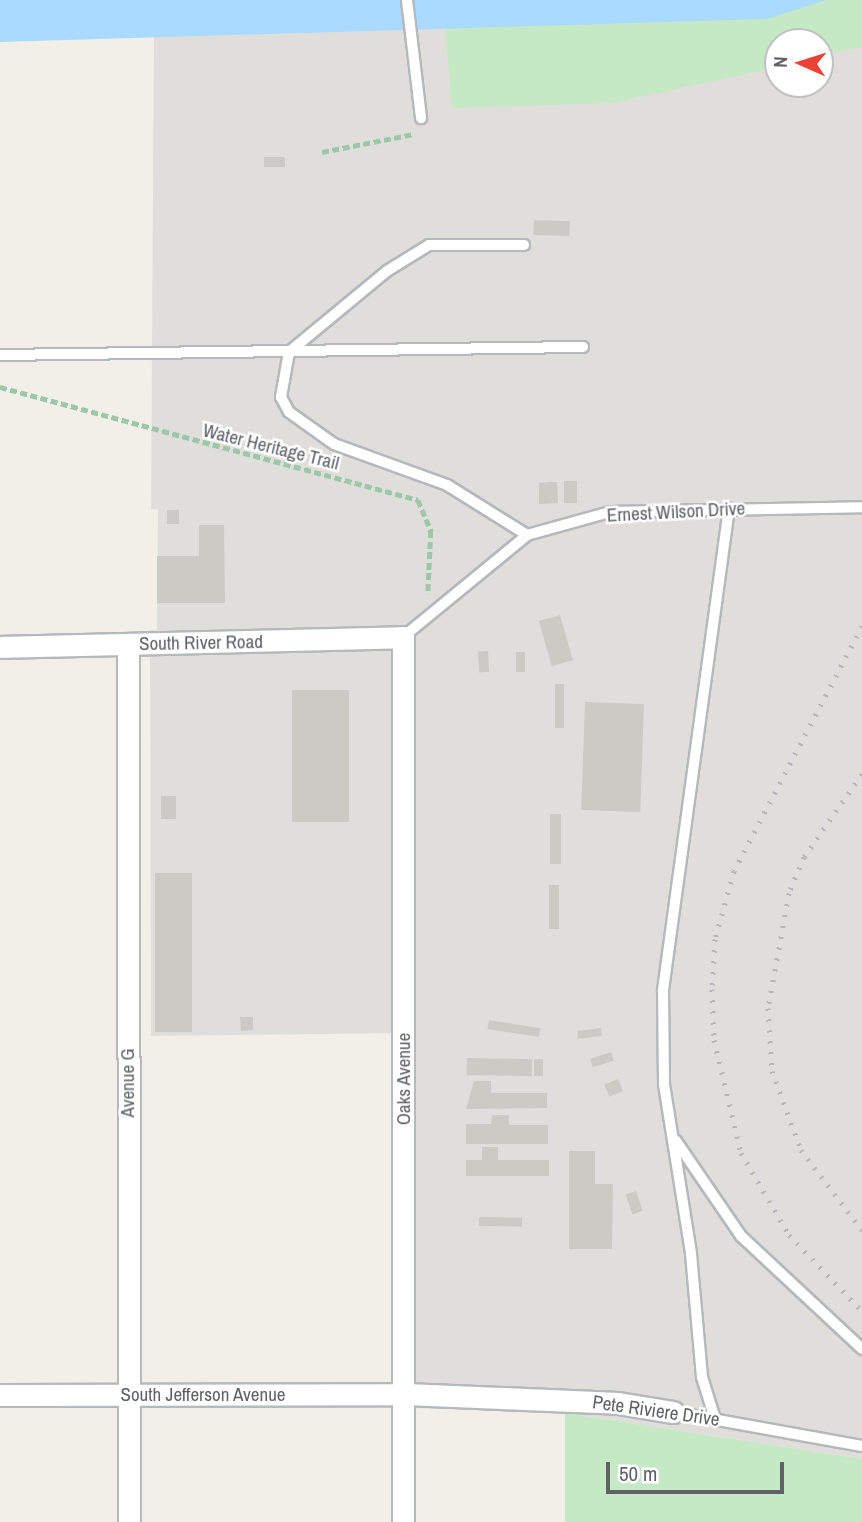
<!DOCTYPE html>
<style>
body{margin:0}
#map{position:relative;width:862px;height:1522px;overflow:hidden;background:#f1efe8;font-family:"Archivo Narrow",sans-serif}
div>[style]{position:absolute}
.industrial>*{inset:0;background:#e0deda}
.green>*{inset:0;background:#c5e8c5}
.water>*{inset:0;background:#aadaff}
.building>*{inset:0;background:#cccac5;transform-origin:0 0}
.path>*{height:4.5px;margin-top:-2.25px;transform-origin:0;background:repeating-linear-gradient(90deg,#9cc7a9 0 7px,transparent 0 10.5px)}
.roads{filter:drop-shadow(2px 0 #b5b8bc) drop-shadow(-2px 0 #b5b8bc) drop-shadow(0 2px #b5b8bc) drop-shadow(0 -2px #b5b8bc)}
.lane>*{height:10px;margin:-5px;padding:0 5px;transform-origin:5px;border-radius:5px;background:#fff}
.street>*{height:21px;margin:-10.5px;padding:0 10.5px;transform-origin:10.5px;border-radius:10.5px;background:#fff}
.rail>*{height:5px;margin-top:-2.5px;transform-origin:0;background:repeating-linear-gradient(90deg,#b6b7b8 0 2px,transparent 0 11px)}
span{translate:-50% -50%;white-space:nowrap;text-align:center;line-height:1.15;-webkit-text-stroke:5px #fff;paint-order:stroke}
.street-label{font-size:19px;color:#5f6368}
.north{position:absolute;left:764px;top:28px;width:70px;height:70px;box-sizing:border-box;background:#fff;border:2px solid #bfc1c3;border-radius:50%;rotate:273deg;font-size:19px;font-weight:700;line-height:28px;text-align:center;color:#5f6368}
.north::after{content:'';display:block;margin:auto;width:24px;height:32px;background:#ea4335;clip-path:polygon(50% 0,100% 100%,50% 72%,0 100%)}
.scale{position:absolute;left:606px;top:1462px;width:178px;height:32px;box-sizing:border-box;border:4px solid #5f6368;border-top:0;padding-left:9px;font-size:21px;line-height:24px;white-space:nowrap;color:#5f6368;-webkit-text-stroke:5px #fff;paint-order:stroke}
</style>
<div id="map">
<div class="industrial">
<div style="clip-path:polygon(evenodd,862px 0,862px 1459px,565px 1413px,410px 1408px,411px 1033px,151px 1036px,150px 630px,157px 630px,158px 509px,151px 509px,154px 36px,635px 19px,862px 0,778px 42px,820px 42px,820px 84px,778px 84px,778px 42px)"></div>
</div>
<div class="green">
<div style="clip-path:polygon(443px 0,862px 0,862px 47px,820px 55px,820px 42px,778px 42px,778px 67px,612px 103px,452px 108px)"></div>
<div style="clip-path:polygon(565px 1413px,862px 1459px,862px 1522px,565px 1522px)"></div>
</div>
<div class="water">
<div style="clip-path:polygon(0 0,826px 0,767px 19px,0 42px)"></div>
</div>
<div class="building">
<div style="left:264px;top:157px;width:21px;height:10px"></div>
<div style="left:534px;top:220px;width:36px;height:15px;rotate:2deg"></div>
<div style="left:564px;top:481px;width:13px;height:22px"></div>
<div style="clip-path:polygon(549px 482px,557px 482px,558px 503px,539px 504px,539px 483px)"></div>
<div style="left:167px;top:510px;width:12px;height:14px"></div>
<div style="clip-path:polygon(199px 525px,224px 525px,225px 603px,157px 603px,157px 556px,199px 556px)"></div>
<div style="left:560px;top:615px;width:47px;height:22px;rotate:74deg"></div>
<div style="left:488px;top:651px;width:21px;height:10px;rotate:87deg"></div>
<div style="left:516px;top:652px;width:9px;height:20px"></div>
<div style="left:555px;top:684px;width:9px;height:44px"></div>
<div style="left:292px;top:690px;width:57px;height:132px"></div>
<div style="left:585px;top:702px;width:59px;height:108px;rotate:2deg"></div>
<div style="left:161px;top:796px;width:15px;height:23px"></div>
<div style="left:550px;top:814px;width:11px;height:50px"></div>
<div style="left:192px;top:873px;width:159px;height:37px;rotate:90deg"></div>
<div style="left:549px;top:885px;width:10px;height:44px"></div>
<div style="clip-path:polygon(240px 1017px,253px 1017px,253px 1030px,241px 1031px)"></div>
<div style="left:489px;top:1020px;width:52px;height:9px;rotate:9deg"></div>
<div style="left:601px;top:1028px;width:8px;height:24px;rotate:83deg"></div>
<div style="left:611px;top:1052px;width:9px;height:22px;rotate:72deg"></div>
<div style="left:467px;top:1058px;width:65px;height:17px;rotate:1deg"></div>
<div style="left:534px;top:1059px;width:9px;height:17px"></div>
<div style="left:618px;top:1079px;width:13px;height:15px;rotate:67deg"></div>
<div style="clip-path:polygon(474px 1081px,491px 1081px,491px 1093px,547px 1093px,547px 1108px,466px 1109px)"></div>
<div style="clip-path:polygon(492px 1115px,509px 1115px,509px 1125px,548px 1125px,548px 1144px,466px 1144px,466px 1124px,491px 1124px)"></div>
<div style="clip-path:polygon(482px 1147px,498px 1147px,498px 1160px,549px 1160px,549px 1176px,466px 1176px,466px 1160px,482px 1160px)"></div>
<div style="clip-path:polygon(569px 1151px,595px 1151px,595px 1184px,613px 1184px,612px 1249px,569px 1249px)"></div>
<div style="left:636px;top:1191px;width:21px;height:11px;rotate:71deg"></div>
<div style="left:479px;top:1217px;width:43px;height:9px;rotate:1deg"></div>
</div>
<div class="path">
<div style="left:322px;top:152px;width:94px;rotate:-11.1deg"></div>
<div style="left:0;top:387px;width:433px;rotate:15.1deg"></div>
<div style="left:418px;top:500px;width:34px;rotate:67deg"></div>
<div style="left:431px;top:531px;width:63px;rotate:92.7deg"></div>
</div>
<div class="roads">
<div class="lane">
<div style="left:407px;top:0;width:119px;rotate:83.2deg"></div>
<div style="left:524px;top:245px;width:95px;rotate:180deg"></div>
<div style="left:429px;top:245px;width:49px;rotate:148.2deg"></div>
<div style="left:387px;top:271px;width:127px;rotate:140.4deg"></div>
<div style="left:289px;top:352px;width:46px;rotate:100.1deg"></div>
<div style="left:281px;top:397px;width:17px;rotate:62deg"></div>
<div style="left:289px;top:412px;width:55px;rotate:35.4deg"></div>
<div style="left:334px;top:444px;width:120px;rotate:19.9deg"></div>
<div style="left:447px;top:485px;width:94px;rotate:32deg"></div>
<div style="left:0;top:355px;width:583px;rotate:-0.79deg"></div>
<div style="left:403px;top:637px;width:161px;rotate:-39.4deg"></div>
<div style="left:527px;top:535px;width:86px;rotate:-15.5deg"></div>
<div style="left:610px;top:512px;width:252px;rotate:-1.1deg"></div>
<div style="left:676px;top:1141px;width:115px;rotate:55.6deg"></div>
<div style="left:741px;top:1236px;width:166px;rotate:43deg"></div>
<div style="left:673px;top:1412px;width:192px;rotate:10.2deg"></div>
<div style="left:715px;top:1419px;width:44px;rotate:-107.2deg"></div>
<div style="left:702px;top:1377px;width:124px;rotate:-95.1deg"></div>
<div style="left:691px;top:1253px;width:171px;rotate:-99.1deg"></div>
<div style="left:664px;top:1084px;width:94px;rotate:-90.6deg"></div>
<div style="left:663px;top:990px;width:486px;rotate:-82.2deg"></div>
</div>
<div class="street">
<div style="left:128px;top:645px;width:877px;rotate:89.93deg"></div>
<div style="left:0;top:647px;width:403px;rotate:-1.4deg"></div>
<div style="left:403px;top:637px;width:885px;rotate:90deg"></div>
<div style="left:0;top:1395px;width:406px;rotate:-0.1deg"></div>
<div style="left:406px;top:1394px;width:212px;rotate:2.4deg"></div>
<div style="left:618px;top:1403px;width:56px;rotate:9.3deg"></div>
</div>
</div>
<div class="rail">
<div style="left:862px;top:626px;width:276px;rotate:117.6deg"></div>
<div style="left:734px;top:871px;width:71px;rotate:105.6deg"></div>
<div style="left:715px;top:939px;width:50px;rotate:93.4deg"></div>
<div style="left:712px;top:989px;width:51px;rotate:87.8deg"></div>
<div style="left:714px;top:1040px;width:116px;rotate:76.6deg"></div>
<div style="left:741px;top:1153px;width:95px;rotate:59.7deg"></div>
<div style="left:789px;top:1235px;width:105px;rotate:46.2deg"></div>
<div style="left:862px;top:774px;width:101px;rotate:124.9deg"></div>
<div style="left:804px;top:857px;width:39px;rotate:113deg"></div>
<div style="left:789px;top:893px;width:117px;rotate:100.3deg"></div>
<div style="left:768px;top:1008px;width:63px;rotate:86.4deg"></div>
<div style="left:772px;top:1071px;width:84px;rotate:69.8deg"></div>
<div style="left:801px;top:1150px;width:101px;rotate:52.7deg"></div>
</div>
<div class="street-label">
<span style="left:271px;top:447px;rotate:14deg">Water Heritage Trail</span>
<span style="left:676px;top:512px;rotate:-3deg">Ernest Wilson Drive</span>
<span style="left:201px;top:643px;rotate:-1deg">South River Road</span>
<span style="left:404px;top:1079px;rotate:-90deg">Oaks Avenue</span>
<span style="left:128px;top:1083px;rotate:-90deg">Avenue G</span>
<span style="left:203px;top:1395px">South Jefferson Avenue</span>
<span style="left:656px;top:1411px;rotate:8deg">Pete Riviere Drive</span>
</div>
<div class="north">N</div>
<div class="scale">50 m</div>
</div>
